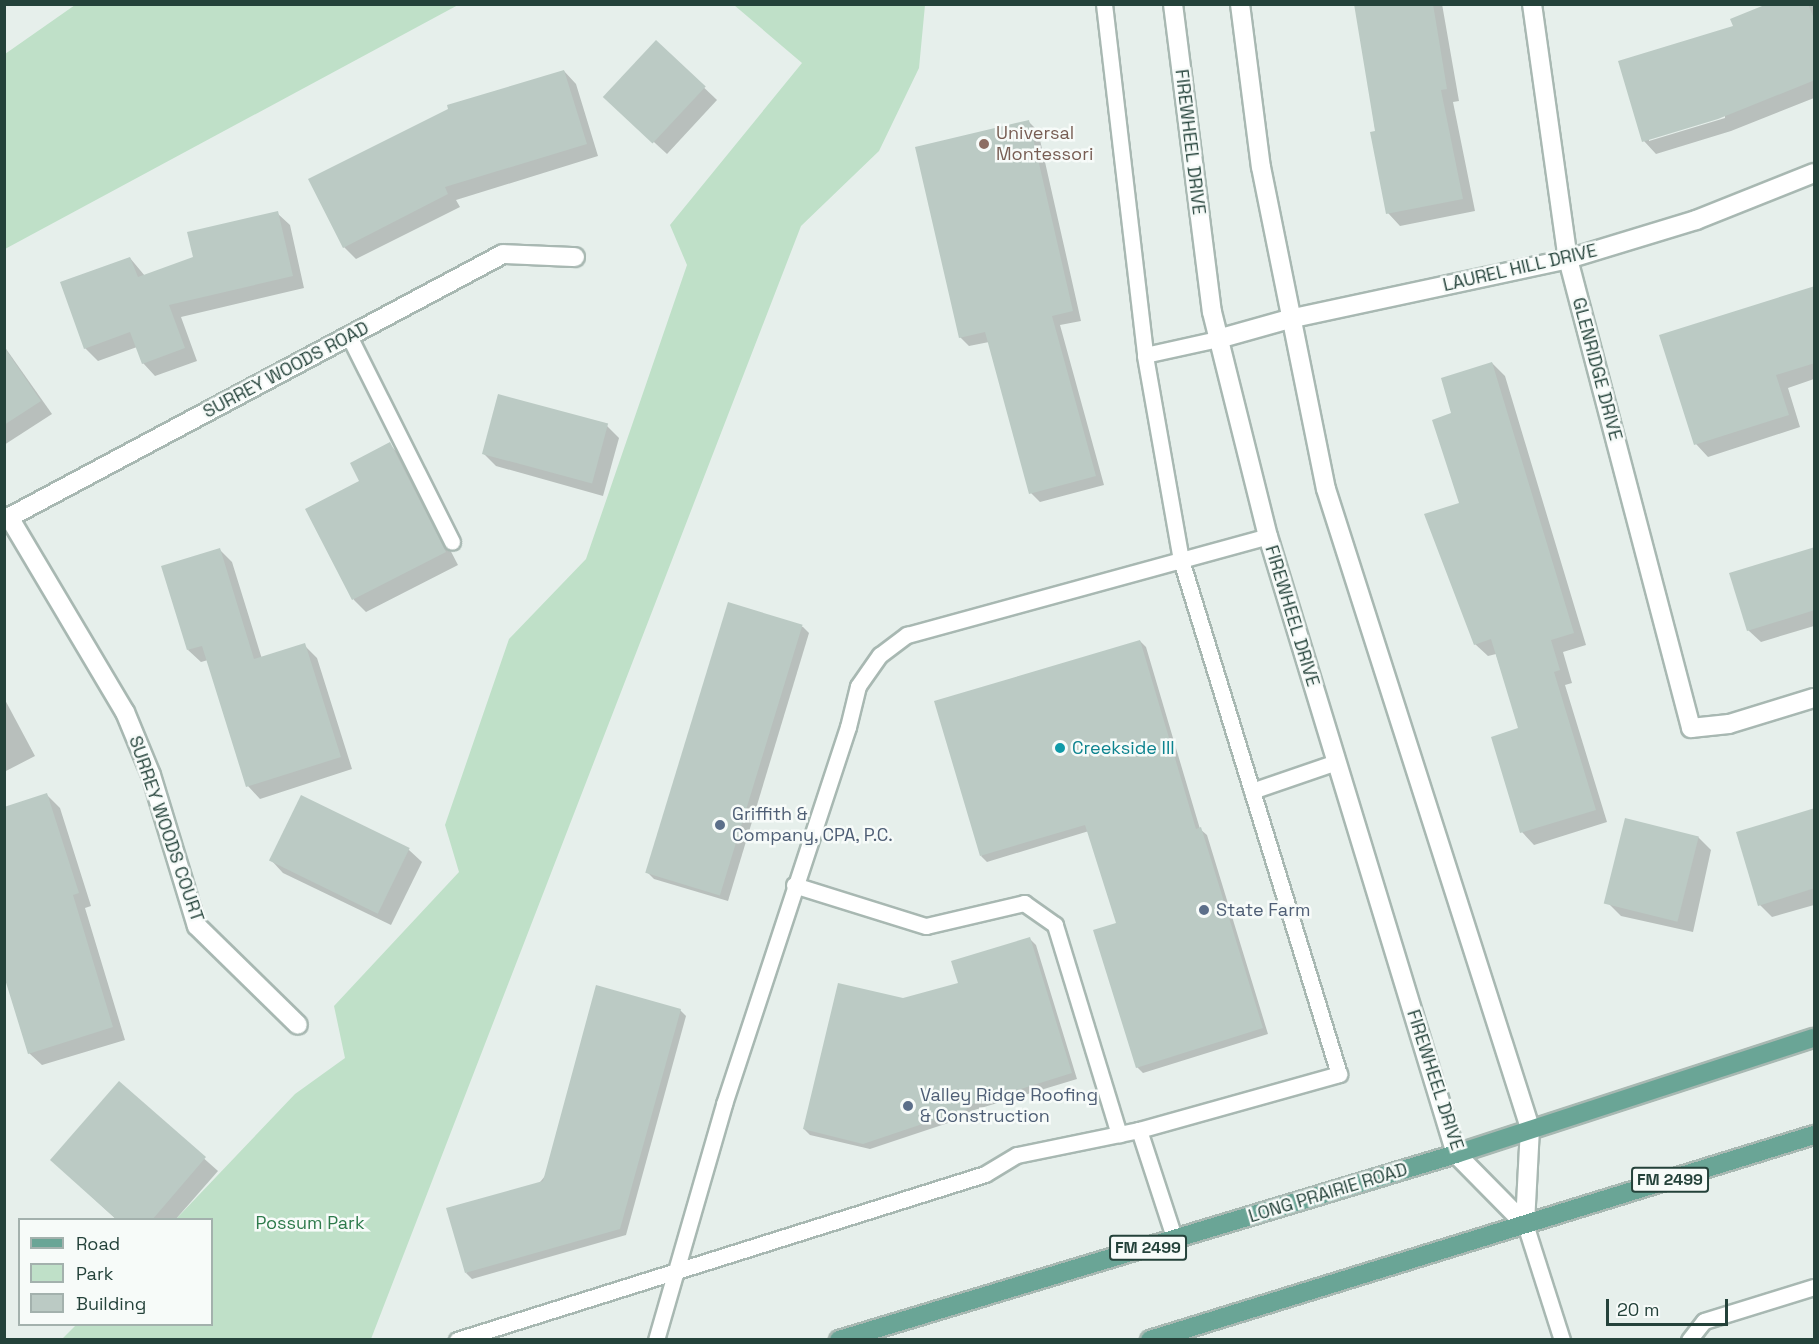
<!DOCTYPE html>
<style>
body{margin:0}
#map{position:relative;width:1819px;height:1344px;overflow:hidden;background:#e6efeb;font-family:"Space Grotesk",sans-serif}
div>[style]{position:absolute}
.green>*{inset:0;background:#bfe0c8}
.shadow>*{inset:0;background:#0003}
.building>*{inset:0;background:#bbcac4;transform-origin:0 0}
.roads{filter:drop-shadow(2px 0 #a8b8b2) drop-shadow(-2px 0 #a8b8b2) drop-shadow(0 2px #a8b8b2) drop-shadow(0 -2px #a8b8b2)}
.service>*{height:15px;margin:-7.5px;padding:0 7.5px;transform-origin:7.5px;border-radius:7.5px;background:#fff}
.minor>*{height:18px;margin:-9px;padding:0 9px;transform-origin:9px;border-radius:9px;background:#fff}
.tertiary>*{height:18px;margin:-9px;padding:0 9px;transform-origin:9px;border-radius:9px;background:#fff}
.primary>*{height:18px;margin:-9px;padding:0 9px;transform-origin:9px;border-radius:9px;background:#6aa596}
.dots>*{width:16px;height:16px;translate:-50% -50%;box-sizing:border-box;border:3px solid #f7fbf9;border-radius:50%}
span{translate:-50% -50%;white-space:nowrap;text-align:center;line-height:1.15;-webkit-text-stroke:5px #f7fbf9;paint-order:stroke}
.shield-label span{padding:2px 4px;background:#f7fbf9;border:2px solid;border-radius:4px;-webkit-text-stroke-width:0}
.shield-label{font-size:16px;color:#24423a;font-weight:700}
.education-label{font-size:18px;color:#785e54}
.left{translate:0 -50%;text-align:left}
.street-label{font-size:18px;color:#24423a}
.culture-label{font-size:18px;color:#0d838f}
.service-label{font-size:18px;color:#4e5e75}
.park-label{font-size:18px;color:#2d7a4b}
.frame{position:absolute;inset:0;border:6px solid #24423a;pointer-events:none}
.legend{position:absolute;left:18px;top:1218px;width:195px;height:108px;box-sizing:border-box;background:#f7fbf9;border:2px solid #a3b1ad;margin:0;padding:8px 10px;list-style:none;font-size:18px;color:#24423a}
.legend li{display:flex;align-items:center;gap:12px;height:30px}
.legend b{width:30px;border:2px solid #a3b1ad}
.scale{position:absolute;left:1606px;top:1299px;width:122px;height:27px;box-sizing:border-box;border:3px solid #24423a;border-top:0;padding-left:8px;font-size:18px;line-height:21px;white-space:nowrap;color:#24423a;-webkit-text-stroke:4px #f7fbf9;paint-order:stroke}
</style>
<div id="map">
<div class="green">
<div style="clip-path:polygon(75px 5px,75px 4px,458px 5px,5px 249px,5px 54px)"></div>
<div style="clip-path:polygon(734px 5px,925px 5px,919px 68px,879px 151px,801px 226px,371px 1339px,62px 1339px,76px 1325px,212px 1324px,212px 1220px,176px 1219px,295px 1094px,345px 1058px,334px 1006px,459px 872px,445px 825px,509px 639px,586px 559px,687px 265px,670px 225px,802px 63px)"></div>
</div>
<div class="shadow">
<div style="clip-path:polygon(1356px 4px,1442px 4px,1459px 101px,1453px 102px,1475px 211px,1400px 226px,1388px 213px)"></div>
<div style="clip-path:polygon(evenodd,1771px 4px,1814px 4px,1814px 98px,1731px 131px,1656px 154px,1644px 141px,1735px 27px,1771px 4px,1725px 115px,1725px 118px,1649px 141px,1649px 138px,1725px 115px)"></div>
<div style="clip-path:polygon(656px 42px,717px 100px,667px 154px,619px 110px)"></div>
<div style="clip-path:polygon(564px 71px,576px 84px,598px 156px,456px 200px,460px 207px,356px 259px,344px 247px)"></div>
<div style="clip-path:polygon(1029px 122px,1038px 131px,1081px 321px,1060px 325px,1104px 485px,1040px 502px,1031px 493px,989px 342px,969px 346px,960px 337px)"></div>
<div style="clip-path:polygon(277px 213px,290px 225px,304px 288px,181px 317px,197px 361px,155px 376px,143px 363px,137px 347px,98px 361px,85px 348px,130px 258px,145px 276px,194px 258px)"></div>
<div style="clip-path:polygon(1814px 288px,1814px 379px,1788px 388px,1800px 427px,1708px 457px,1696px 444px)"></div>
<div style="clip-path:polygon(4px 346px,52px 414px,4px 445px)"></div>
<div style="clip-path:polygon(1492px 363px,1505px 376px,1586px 645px,1563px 652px,1572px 683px,1565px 685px,1607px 822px,1534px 845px,1522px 832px,1520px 729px,1496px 654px,1488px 656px,1475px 644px,1426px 515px,1461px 504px,1453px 414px)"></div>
<div style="clip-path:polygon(607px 426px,619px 438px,603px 496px,496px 466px,483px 453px)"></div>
<div style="clip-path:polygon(389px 444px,402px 457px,458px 565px,366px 612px,354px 600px,307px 510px,361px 482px)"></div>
<div style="clip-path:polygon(1814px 548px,1814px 626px,1761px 642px,1748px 630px)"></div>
<div style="clip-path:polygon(220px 550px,232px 562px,262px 659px,304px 645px,317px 658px,352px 769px,260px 799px,248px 786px,208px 660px,201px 662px,188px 650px)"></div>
<div style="clip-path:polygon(729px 604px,803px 627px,809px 633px,728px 901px,654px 879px,648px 873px)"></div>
<div style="clip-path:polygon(1140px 641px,1146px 647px,1200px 829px,1207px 835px,1268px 1034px,1143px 1073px,1137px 1067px,1118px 924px,1089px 831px,987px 862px,981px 856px)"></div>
<div style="clip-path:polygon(4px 698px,35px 756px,4px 772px)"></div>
<div style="clip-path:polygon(47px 795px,60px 808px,91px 906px,85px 908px,125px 1040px,42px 1065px,29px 1053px)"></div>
<div style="clip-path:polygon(1814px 811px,1814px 905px,1772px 917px,1760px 905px)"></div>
<div style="clip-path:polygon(1698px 837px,1711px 850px,1693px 932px,1621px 916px,1608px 903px)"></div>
<div style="clip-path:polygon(409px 850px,422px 862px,391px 925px,283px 873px,271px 860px)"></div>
<div style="clip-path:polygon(1030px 939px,1036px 945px,1077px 1079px,971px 1111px,972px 1115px,870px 1149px,810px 1135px,804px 1129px,903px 1000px,959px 984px)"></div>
<div style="clip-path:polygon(680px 1010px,686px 1016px,626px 1235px,472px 1279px,466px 1273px)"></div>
<div style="clip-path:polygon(119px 1083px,218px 1171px,175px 1220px,117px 1220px,52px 1160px)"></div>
</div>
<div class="building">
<div style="clip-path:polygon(1354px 4px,1433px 4px,1447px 89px,1441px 90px,1463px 199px,1386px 214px,1370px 132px,1375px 131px)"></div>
<div style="clip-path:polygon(1767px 4px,1808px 4px,1815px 21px,1815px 80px,1718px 119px,1642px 142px,1618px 61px,1733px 26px,1730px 19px)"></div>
<div style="left:656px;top:40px;width:68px;height:78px;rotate:43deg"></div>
<div style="clip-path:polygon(564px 70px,587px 144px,445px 187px,448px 194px,343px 248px,308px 179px,448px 109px,447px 105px)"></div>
<div style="clip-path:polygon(1029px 120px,1073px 311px,1052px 316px,1096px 476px,1029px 494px,985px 332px,959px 338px,915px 147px)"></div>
<div style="clip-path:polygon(278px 211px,293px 276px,169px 305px,185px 348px,142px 364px,130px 332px,84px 349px,60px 282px,130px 257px,138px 277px,193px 257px,187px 232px)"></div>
<div style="clip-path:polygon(1815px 286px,1815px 363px,1776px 375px,1789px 415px,1694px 445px,1659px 335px)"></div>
<div style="clip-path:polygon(4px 347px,41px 401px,4px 425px)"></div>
<div style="clip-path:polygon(1492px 362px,1574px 633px,1551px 640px,1560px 670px,1554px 672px,1596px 810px,1520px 833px,1491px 737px,1518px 728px,1491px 639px,1474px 645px,1424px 514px,1459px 503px,1432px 420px,1451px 413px,1441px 378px)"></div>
<div style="left:498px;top:394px;width:114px;height:62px;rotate:15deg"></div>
<div style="clip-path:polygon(390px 442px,446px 552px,352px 600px,305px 509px,359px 481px,350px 463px)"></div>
<div style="clip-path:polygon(1815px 547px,1815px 610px,1747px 631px,1729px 573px)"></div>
<div style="clip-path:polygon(220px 548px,254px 659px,305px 643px,341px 757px,246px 787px,202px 646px,187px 650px,161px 566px)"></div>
<div style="left:728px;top:602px;width:78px;height:283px;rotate:17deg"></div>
<div style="clip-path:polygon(1140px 640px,1196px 829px,1201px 827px,1263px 1028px,1136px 1068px,1093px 930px,1116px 923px,1085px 825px,980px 856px,934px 701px)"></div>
<div style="clip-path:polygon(47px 793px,79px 893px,73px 895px,113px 1027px,28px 1054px,4px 976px,4px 807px)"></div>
<div style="left:301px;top:795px;width:121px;height:73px;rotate:26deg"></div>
<div style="clip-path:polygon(1815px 808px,1815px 888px,1758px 906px,1736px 832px)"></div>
<div style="left:1625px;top:818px;width:76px;height:88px;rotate:14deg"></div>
<div style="clip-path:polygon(1030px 937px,1072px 1073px,966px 1106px,967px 1109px,863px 1144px,803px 1129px,838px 983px,903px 998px,958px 983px,951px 961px)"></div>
<div style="clip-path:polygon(596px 985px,681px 1009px,620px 1229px,465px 1273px,446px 1208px,543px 1181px)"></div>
<div style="clip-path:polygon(119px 1081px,206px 1157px,152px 1220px,117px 1220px,50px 1160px)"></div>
</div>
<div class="roads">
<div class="service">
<div style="left:1104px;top:4px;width:353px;rotate:83.3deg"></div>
<div style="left:349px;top:336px;width:230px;rotate:63.4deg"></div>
<div style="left:1252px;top:791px;width:89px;rotate:-19deg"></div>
<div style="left:794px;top:885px;width:138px;rotate:17.3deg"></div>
<div style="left:926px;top:926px;width:101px;rotate:-13.2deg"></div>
<div style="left:1024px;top:903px;width:38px;rotate:35deg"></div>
<div style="left:1055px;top:925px;width:219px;rotate:73deg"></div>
<div style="left:1139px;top:1130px;width:208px;rotate:-15.6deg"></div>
<div style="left:1339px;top:1074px;width:538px;rotate:-107.09deg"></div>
<div style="left:1181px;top:560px;width:208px;rotate:-100deg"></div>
<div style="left:1145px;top:355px;width:75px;rotate:-12.4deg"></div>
<div style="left:1525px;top:1224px;width:122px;rotate:72.3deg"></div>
<div style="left:457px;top:1340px;width:553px;rotate:-17.45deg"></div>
<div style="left:985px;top:1174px;width:37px;rotate:-31deg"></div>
<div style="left:1017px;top:1155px;width:125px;rotate:-11.6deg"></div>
<div style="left:1139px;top:1130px;width:116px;rotate:71.9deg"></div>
<div style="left:656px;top:1340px;width:246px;rotate:-73.9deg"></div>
<div style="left:724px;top:1104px;width:397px;rotate:-71.8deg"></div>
<div style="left:848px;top:727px;width:42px;rotate:-76.3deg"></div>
<div style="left:858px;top:686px;width:38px;rotate:-55deg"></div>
<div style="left:880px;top:655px;width:34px;rotate:-37deg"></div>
<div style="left:907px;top:635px;width:374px;rotate:-15.3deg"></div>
<div style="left:1689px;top:1340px;width:24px;rotate:-52deg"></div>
<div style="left:1704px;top:1321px;width:115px;rotate:-17.2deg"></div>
</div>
<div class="minor">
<div style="left:1532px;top:4px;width:258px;rotate:82deg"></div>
<div style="left:1568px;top:259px;width:485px;rotate:75.3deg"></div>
<div style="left:1691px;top:728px;width:38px;rotate:-6deg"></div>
<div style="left:1729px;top:724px;width:89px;rotate:-17deg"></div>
<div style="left:1218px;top:339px;width:74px;rotate:-15.7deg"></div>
<div style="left:1289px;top:319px;width:285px;rotate:-12.1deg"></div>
<div style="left:1568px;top:259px;width:134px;rotate:-16.9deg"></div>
<div style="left:1696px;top:220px;width:127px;rotate:-21.7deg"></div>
<div style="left:9px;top:517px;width:227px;rotate:59.3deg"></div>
<div style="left:125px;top:712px;width:68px;rotate:67.6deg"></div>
<div style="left:151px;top:775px;width:158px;rotate:73.1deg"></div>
<div style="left:197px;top:926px;width:141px;rotate:44.4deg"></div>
<div style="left:4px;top:520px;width:565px;rotate:-28.06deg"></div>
<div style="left:503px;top:254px;width:72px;rotate:2.4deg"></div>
</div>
<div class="tertiary">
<div style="left:1173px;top:4px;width:310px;rotate:82.8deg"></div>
<div style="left:1212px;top:312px;width:231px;rotate:76deg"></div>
<div style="left:1268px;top:536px;width:646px;rotate:73.08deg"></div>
<div style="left:1456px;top:1154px;width:98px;rotate:45.4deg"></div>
<div style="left:1240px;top:4px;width:164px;rotate:82.7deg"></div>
<div style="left:1261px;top:167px;width:328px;rotate:78.6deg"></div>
<div style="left:1326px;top:489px;width:671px;rotate:72.29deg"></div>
<div style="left:1530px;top:1128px;width:96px;rotate:93deg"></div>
</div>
<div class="primary">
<div style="left:839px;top:1340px;width:644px;rotate:-16.78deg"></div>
<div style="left:1456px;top:1154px;width:376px;rotate:-18deg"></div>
<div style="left:1150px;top:1340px;width:695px;rotate:-17.16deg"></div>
</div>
</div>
<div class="dots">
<div style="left:984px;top:144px;background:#8d6e63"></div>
<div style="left:1060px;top:748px;background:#0f9aa8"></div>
<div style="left:720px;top:825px;background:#5c6f8a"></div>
<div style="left:1204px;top:910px;background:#5c6f8a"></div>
<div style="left:908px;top:1106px;background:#5c6f8a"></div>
</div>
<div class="shield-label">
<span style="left:1670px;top:1180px">FM 2499</span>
<span style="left:1148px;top:1248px">FM 2499</span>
</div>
<div class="education-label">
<span class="left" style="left:996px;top:144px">Universal<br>Montessori</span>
</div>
<div class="street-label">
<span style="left:1190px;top:142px;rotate:83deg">FIREWHEEL DRIVE</span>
<span style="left:1520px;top:268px;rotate:-13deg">LAUREL HILL DRIVE</span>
<span style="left:1597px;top:369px;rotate:75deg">GLENRIDGE DRIVE</span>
<span style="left:286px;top:370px;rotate:-28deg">SURREY WOODS ROAD</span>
<span style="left:1292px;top:616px;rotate:73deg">FIREWHEEL DRIVE</span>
<span style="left:166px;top:829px;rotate:71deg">SURREY WOODS COURT</span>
<span style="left:1435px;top:1080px;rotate:72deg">FIREWHEEL DRIVE</span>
<span style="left:1328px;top:1193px;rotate:-17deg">LONG PRAIRIE ROAD</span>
</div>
<div class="culture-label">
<span class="left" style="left:1072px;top:748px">Creekside III</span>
</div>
<div class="service-label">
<span class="left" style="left:732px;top:825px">Griffith &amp;<br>Company, CPA, P.C.</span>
<span class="left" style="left:1216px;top:910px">State Farm</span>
<span class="left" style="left:920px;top:1106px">Valley Ridge Roofing<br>&amp; Construction</span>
</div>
<div class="park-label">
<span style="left:310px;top:1223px">Possum Park</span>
</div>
<div class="frame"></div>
<ul class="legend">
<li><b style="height:8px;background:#6aa596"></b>Road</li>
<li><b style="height:16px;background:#bfe0c8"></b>Park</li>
<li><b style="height:16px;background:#bbcac4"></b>Building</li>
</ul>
<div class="scale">20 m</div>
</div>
